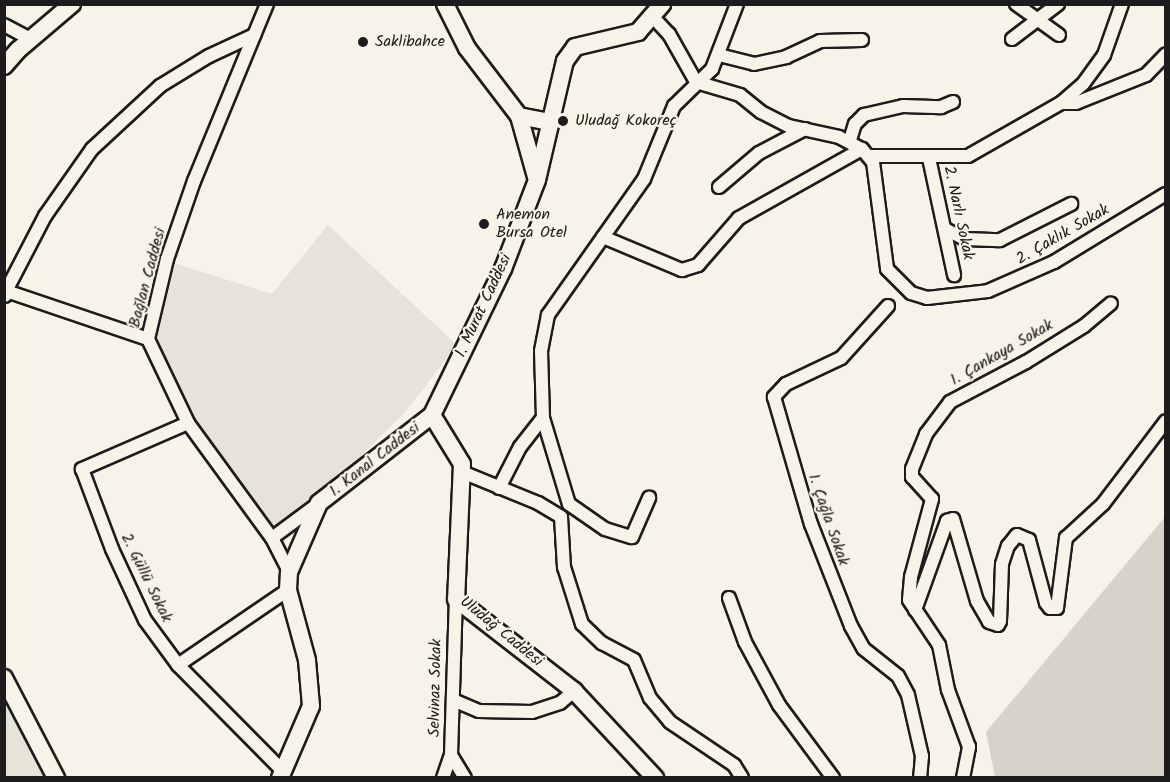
<!DOCTYPE html>
<meta charset="utf-8">
<style>
body{margin:0}
#map{position:relative;width:1170px;height:782px;overflow:hidden;background:#f7f3e8;font-family:Kalam,sans-serif}
div>[style]{position:absolute}
.built>*{inset:0;background:#e6e3d9}
.green>*{inset:0;background:#d7d3cb}
.roads{filter:drop-shadow(2px 0 #1c1c1c) drop-shadow(-2px 0 #1c1c1c) drop-shadow(0 2px #1c1c1c) drop-shadow(0 -2px #1c1c1c)}
.minor>*{height:12px;margin:-6px;padding:0 6px;transform-origin:6px;border-radius:6px;background:#f7f3e8}
.major>*{height:16px;margin:-8px;padding:0 8px;transform-origin:8px;border-radius:8px;background:#f7f3e8}
.dots>*{width:16px;height:16px;translate:-50% -50%;box-sizing:border-box;border:3px solid #f7f3e8;border-radius:50%}
span{translate:-50% -50%;white-space:nowrap;text-align:center;line-height:1.15;-webkit-text-stroke:4.5px #f7f3e8;paint-order:stroke}
.poi-label{font-size:16px;color:#1c1c1c}
.left{translate:0 -50%;text-align:left}
.street-label{font-size:16px;color:#1c1c1c}
.frame{position:absolute;inset:0;border:6px solid #1c1c1c;pointer-events:none}
</style>
<div id="map">
<div class="built">
<div style="clip-path:polygon(328px 225px,457px 345px,406px 411px,331px 486px,272px 530px,195px 419px,156px 339px,174px 263px,272px 294px)"></div>
<div style="clip-path:polygon(5px 694px,47px 777px,5px 777px)"></div>
</div>
<div class="green">
<div style="clip-path:polygon(1165px 517px,1165px 777px,995px 777px,986px 732px)"></div>
</div>
<div class="roads">
<div class="minor">
<div style="left:267px;top:4px;width:191px;rotate:112.4deg"></div>
<div style="left:194px;top:181px;width:83px;rotate:109.1deg"></div>
<div style="left:167px;top:259px;width:82px;rotate:103.4deg"></div>
<div style="left:148px;top:339px;width:93px;rotate:64.5deg"></div>
<div style="left:188px;top:423px;width:142px;rotate:53.9deg"></div>
<div style="left:272px;top:538px;width:38px;rotate:63deg"></div>
<div style="left:1016px;top:4px;width:53px;rotate:35.8deg"></div>
<div style="left:652px;top:16px;width:25px;rotate:47deg"></div>
<div style="left:669px;top:34px;width:55px;rotate:60.6deg"></div>
<div style="left:696px;top:82px;width:46px;rotate:16.5deg"></div>
<div style="left:740px;top:95px;width:27px;rotate:39deg"></div>
<div style="left:761px;top:112px;width:31px;rotate:27deg"></div>
<div style="left:789px;top:126px;width:51px;rotate:12.4deg"></div>
<div style="left:839px;top:137px;width:26px;rotate:28deg"></div>
<div style="left:862px;top:149px;width:17px;rotate:50deg"></div>
<div style="left:873px;top:162px;width:108px;rotate:82.5deg"></div>
<div style="left:887px;top:269px;width:34px;rotate:45deg"></div>
<div style="left:911px;top:293px;width:17px;rotate:17deg"></div>
<div style="left:927px;top:298px;width:61px;rotate:-6.5deg"></div>
<div style="left:988px;top:291px;width:72px;rotate:-23.7deg"></div>
<div style="left:1054px;top:262px;width:131px;rotate:-31.3deg"></div>
<div style="left:4px;top:25px;width:30px;rotate:28deg"></div>
<div style="left:1012px;top:39px;width:58px;rotate:-37.3deg"></div>
<div style="left:719px;top:55px;width:36px;rotate:14deg"></div>
<div style="left:754px;top:64px;width:33px;rotate:-12deg"></div>
<div style="left:786px;top:57px;width:38px;rotate:-25deg"></div>
<div style="left:820px;top:41px;width:42px;rotate:-1.4deg"></div>
<div style="left:1061px;top:103px;width:29px;rotate:-41deg"></div>
<div style="left:1083px;top:84px;width:36px;rotate:-54deg"></div>
<div style="left:1104px;top:55px;width:54px;rotate:-70.6deg"></div>
<div style="left:850px;top:140px;width:17px;rotate:-73deg"></div>
<div style="left:855px;top:124px;width:13px;rotate:-45deg"></div>
<div style="left:864px;top:115px;width:40px;rotate:-13deg"></div>
<div style="left:903px;top:106px;width:38px;rotate:2deg"></div>
<div style="left:941px;top:107px;width:13px;rotate:-23deg"></div>
<div style="left:868px;top:156px;width:100px"></div>
<div style="left:968px;top:156px;width:107px;rotate:-29.7deg"></div>
<div style="left:1061px;top:103px;width:15px"></div>
<div style="left:1076px;top:103px;width:75px;rotate:-21.8deg"></div>
<div style="left:1146px;top:75px;width:29px;rotate:-46deg"></div>
<div style="left:929px;top:158px;width:120px;rotate:77.9deg"></div>
<div style="left:719px;top:187px;width:52px;rotate:-40.4deg"></div>
<div style="left:759px;top:153px;width:52px;rotate:-27.6deg"></div>
<div style="left:945px;top:229px;width:22px;rotate:27deg"></div>
<div style="left:965px;top:239px;width:35px;rotate:2deg"></div>
<div style="left:1000px;top:240px;width:80px;rotate:-26.9deg"></div>
<div style="left:603px;top:237px;width:86px;rotate:22.7deg"></div>
<div style="left:682px;top:270px;width:17px;rotate:-17deg"></div>
<div style="left:698px;top:265px;width:62px;rotate:-48.9deg"></div>
<div style="left:739px;top:218px;width:141px;rotate:-29.3deg"></div>
<div style="left:888px;top:306px;width:70px;rotate:132.1deg"></div>
<div style="left:841px;top:358px;width:61px;rotate:154.7deg"></div>
<div style="left:786px;top:384px;width:18px;rotate:133deg"></div>
<div style="left:774px;top:397px;width:132px;rotate:73.8deg"></div>
<div style="left:811px;top:524px;width:110px;rotate:68.6deg"></div>
<div style="left:851px;top:626px;width:26px;rotate:61deg"></div>
<div style="left:864px;top:649px;width:43px;rotate:38.5deg"></div>
<div style="left:898px;top:676px;width:21px;rotate:62deg"></div>
<div style="left:908px;top:695px;width:63px;rotate:77.1deg"></div>
<div style="left:922px;top:756px;width:22px;rotate:95deg"></div>
<div style="left:148px;top:339px;width:150px;rotate:-161.3deg"></div>
<div style="left:6px;top:291px;width:85px;rotate:-62.5deg"></div>
<div style="left:45px;top:216px;width:82px;rotate:-55deg"></div>
<div style="left:92px;top:149px;width:93px;rotate:-42.8deg"></div>
<div style="left:160px;top:86px;width:57px;rotate:-31.5deg"></div>
<div style="left:209px;top:56px;width:50px;rotate:-25deg"></div>
<div style="left:543px;top:418px;width:90px;rotate:73.2deg"></div>
<div style="left:569px;top:504px;width:44px;rotate:34.8deg"></div>
<div style="left:605px;top:529px;width:28px;rotate:17deg"></div>
<div style="left:632px;top:537px;width:43px;rotate:-66.4deg"></div>
<div style="left:188px;top:423px;width:116px;rotate:156.5deg"></div>
<div style="left:82px;top:469px;width:85px;rotate:69.4deg"></div>
<div style="left:112px;top:549px;width:78px;rotate:65.1deg"></div>
<div style="left:145px;top:620px;width:56px;rotate:53.7deg"></div>
<div style="left:178px;top:665px;width:149px;rotate:45.3deg"></div>
<div style="left:462px;top:472px;width:82px;rotate:22.2deg"></div>
<div style="left:538px;top:503px;width:27px;rotate:31deg"></div>
<div style="left:561px;top:517px;width:50px;rotate:86.6deg"></div>
<div style="left:564px;top:567px;width:60px;rotate:72.5deg"></div>
<div style="left:582px;top:624px;width:28px;rotate:44deg"></div>
<div style="left:602px;top:643px;width:36px;rotate:28deg"></div>
<div style="left:634px;top:660px;width:41px;rotate:67.2deg"></div>
<div style="left:650px;top:698px;width:31px;rotate:50deg"></div>
<div style="left:670px;top:722px;width:77px;rotate:33.9deg"></div>
<div style="left:734px;top:765px;width:15px;rotate:58deg"></div>
<div style="left:499px;top:488px;width:46px;rotate:-62.9deg"></div>
<div style="left:520px;top:447px;width:37px;rotate:-52deg"></div>
<div style="left:543px;top:418px;width:67px;rotate:-91.7deg"></div>
<div style="left:541px;top:351px;width:37px;rotate:-79deg"></div>
<div style="left:548px;top:315px;width:166px;rotate:-54.8deg"></div>
<div style="left:644px;top:179px;width:79px;rotate:-67.7deg"></div>
<div style="left:674px;top:106px;width:53px;rotate:-44.2deg"></div>
<div style="left:712px;top:69px;width:70px;rotate:-69deg"></div>
<div style="left:272px;top:538px;width:57px;rotate:-36.5deg"></div>
<div style="left:729px;top:598px;width:47px;rotate:70deg"></div>
<div style="left:745px;top:642px;width:72px;rotate:61.6deg"></div>
<div style="left:779px;top:705px;width:91px;rotate:53.5deg"></div>
<div style="left:915px;top:610px;width:95px;rotate:-70.2deg"></div>
<div style="left:947px;top:521px;width:6px;rotate:-18deg"></div>
<div style="left:953px;top:519px;width:85px;rotate:73.7deg"></div>
<div style="left:977px;top:601px;width:24px;rotate:60deg"></div>
<div style="left:989px;top:622px;width:9px;rotate:18deg"></div>
<div style="left:998px;top:625px;width:4px;rotate:-63deg"></div>
<div style="left:1000px;top:621px;width:57px;rotate:-88deg"></div>
<div style="left:1002px;top:564px;width:19px;rotate:-72deg"></div>
<div style="left:1008px;top:546px;width:14px;rotate:-51deg"></div>
<div style="left:1017px;top:535px;width:13px;rotate:23deg"></div>
<div style="left:1029px;top:540px;width:65px;rotate:74.9deg"></div>
<div style="left:1046px;top:603px;width:6px;rotate:51deg"></div>
<div style="left:1050px;top:608px;width:7px"></div>
<div style="left:1057px;top:608px;width:71px;rotate:-82.7deg"></div>
<div style="left:1066px;top:538px;width:50px;rotate:-42.6deg"></div>
<div style="left:1103px;top:504px;width:104px;rotate:-52.8deg"></div>
<div style="left:178px;top:665px;width:133px;rotate:-34.3deg"></div>
<div style="left:453px;top:700px;width:28px;rotate:23deg"></div>
<div style="left:479px;top:711px;width:53px;rotate:1.1deg"></div>
<div style="left:532px;top:712px;width:29px;rotate:-18deg"></div>
<div style="left:560px;top:703px;width:18px;rotate:-41deg"></div>
<div style="left:451px;top:755px;width:27px;rotate:59deg"></div>
<div style="left:443px;top:778px;width:24px;rotate:-71deg"></div>
<div style="left:451px;top:755px;width:156px;rotate:-88.2deg"></div>
<div style="left:963px;top:778px;width:32px;rotate:-79deg"></div>
<div style="left:969px;top:747px;width:61px;rotate:-110.2deg"></div>
<div style="left:948px;top:690px;width:46px;rotate:-101.3deg"></div>
<div style="left:939px;top:645px;width:54px;rotate:-123.7deg"></div>
<div style="left:909px;top:600px;width:23px;rotate:-85deg"></div>
<div style="left:911px;top:577px;width:81px;rotate:-74.9deg"></div>
<div style="left:932px;top:499px;width:30px;rotate:-132deg"></div>
<div style="left:912px;top:477px;width:8px;rotate:-90deg"></div>
<div style="left:912px;top:469px;width:38px;rotate:-68deg"></div>
<div style="left:926px;top:434px;width:40px;rotate:-53deg"></div>
<div style="left:950px;top:402px;width:86px;rotate:-27.8deg"></div>
<div style="left:1026px;top:362px;width:68px;rotate:-31.8deg"></div>
<div style="left:1084px;top:326px;width:35px;rotate:-40deg"></div>
</div>
<div class="major">
<div style="left:445px;top:4px;width:49px;rotate:63.4deg"></div>
<div style="left:467px;top:48px;width:86px;rotate:52.6deg"></div>
<div style="left:519px;top:116px;width:63px;rotate:74.4deg"></div>
<div style="left:4px;top:66px;width:21px;rotate:-49deg"></div>
<div style="left:18px;top:50px;width:71px;rotate:-40.4deg"></div>
<div style="left:519px;top:116px;width:33px;rotate:11deg"></div>
<div style="left:4px;top:290px;width:4px;rotate:90deg"></div>
<div style="left:432px;top:415px;width:57px;rotate:58.5deg"></div>
<div style="left:462px;top:464px;width:135px;rotate:92.5deg"></div>
<div style="left:456px;top:599px;width:150px;rotate:37.9deg"></div>
<div style="left:574px;top:691px;width:119px;rotate:47deg"></div>
<div style="left:4px;top:678px;width:113px;rotate:62.5deg"></div>
<div style="left:280px;top:778px;width:78px;rotate:-66.7deg"></div>
<div style="left:311px;top:706px;width:46px;rotate:-95deg"></div>
<div style="left:307px;top:660px;width:73px;rotate:-105.2deg"></div>
<div style="left:288px;top:590px;width:18px;rotate:-87deg"></div>
<div style="left:289px;top:572px;width:75px;rotate:-66.5deg"></div>
<div style="left:319px;top:503px;width:143px;rotate:-37.9deg"></div>
<div style="left:432px;top:415px;width:162px;rotate:-64.1deg"></div>
<div style="left:503px;top:269px;width:95px;rotate:-69.1deg"></div>
<div style="left:537px;top:180px;width:122px;rotate:-76.8deg"></div>
<div style="left:565px;top:61px;width:17px;rotate:-54deg"></div>
<div style="left:575px;top:47px;width:65px;rotate:-13.4deg"></div>
<div style="left:638px;top:32px;width:37px;rotate:-49deg"></div>
</div>
</div>
<div class="dots">
<div style="left:363px;top:42px;background:#1c1c1c"></div>
<div style="left:563px;top:121px;background:#1c1c1c"></div>
<div style="left:484px;top:224px;background:#1c1c1c"></div>
</div>
<div class="poi-label">
<span class="left" style="left:375px;top:42px">Saklibahce</span>
<span class="left" style="left:575px;top:121px">Uludağ Kokoreç</span>
<span class="left" style="left:496px;top:224px">Anemon<br>Bursa Otel</span>
</div>
<div class="street-label">
<span style="left:958px;top:213px;rotate:78deg">2. Narlı Sokak</span>
<span style="left:1063px;top:235px;rotate:-30deg">2. Çaklık Sokak</span>
<span style="left:148px;top:278px;rotate:-75deg">Bağlan Caddesi</span>
<span style="left:484px;top:306px;rotate:-65deg">1. Murat Caddesi</span>
<span style="left:1002px;top:353px;rotate:-30deg">1. Çankaya Sokak</span>
<span style="left:375px;top:460px;rotate:-38deg">1. Kanal Caddesi</span>
<span style="left:828px;top:520px;rotate:71deg">1. Çağla Sokak</span>
<span style="left:146px;top:578px;rotate:64deg">2. Güllü Sokak</span>
<span style="left:501px;top:632px;rotate:39deg">Uludağ Caddesi</span>
<span style="left:436px;top:688px;rotate:-89deg">Selvinaz Sokak</span>
</div>
<div class="frame"></div>
</div>
